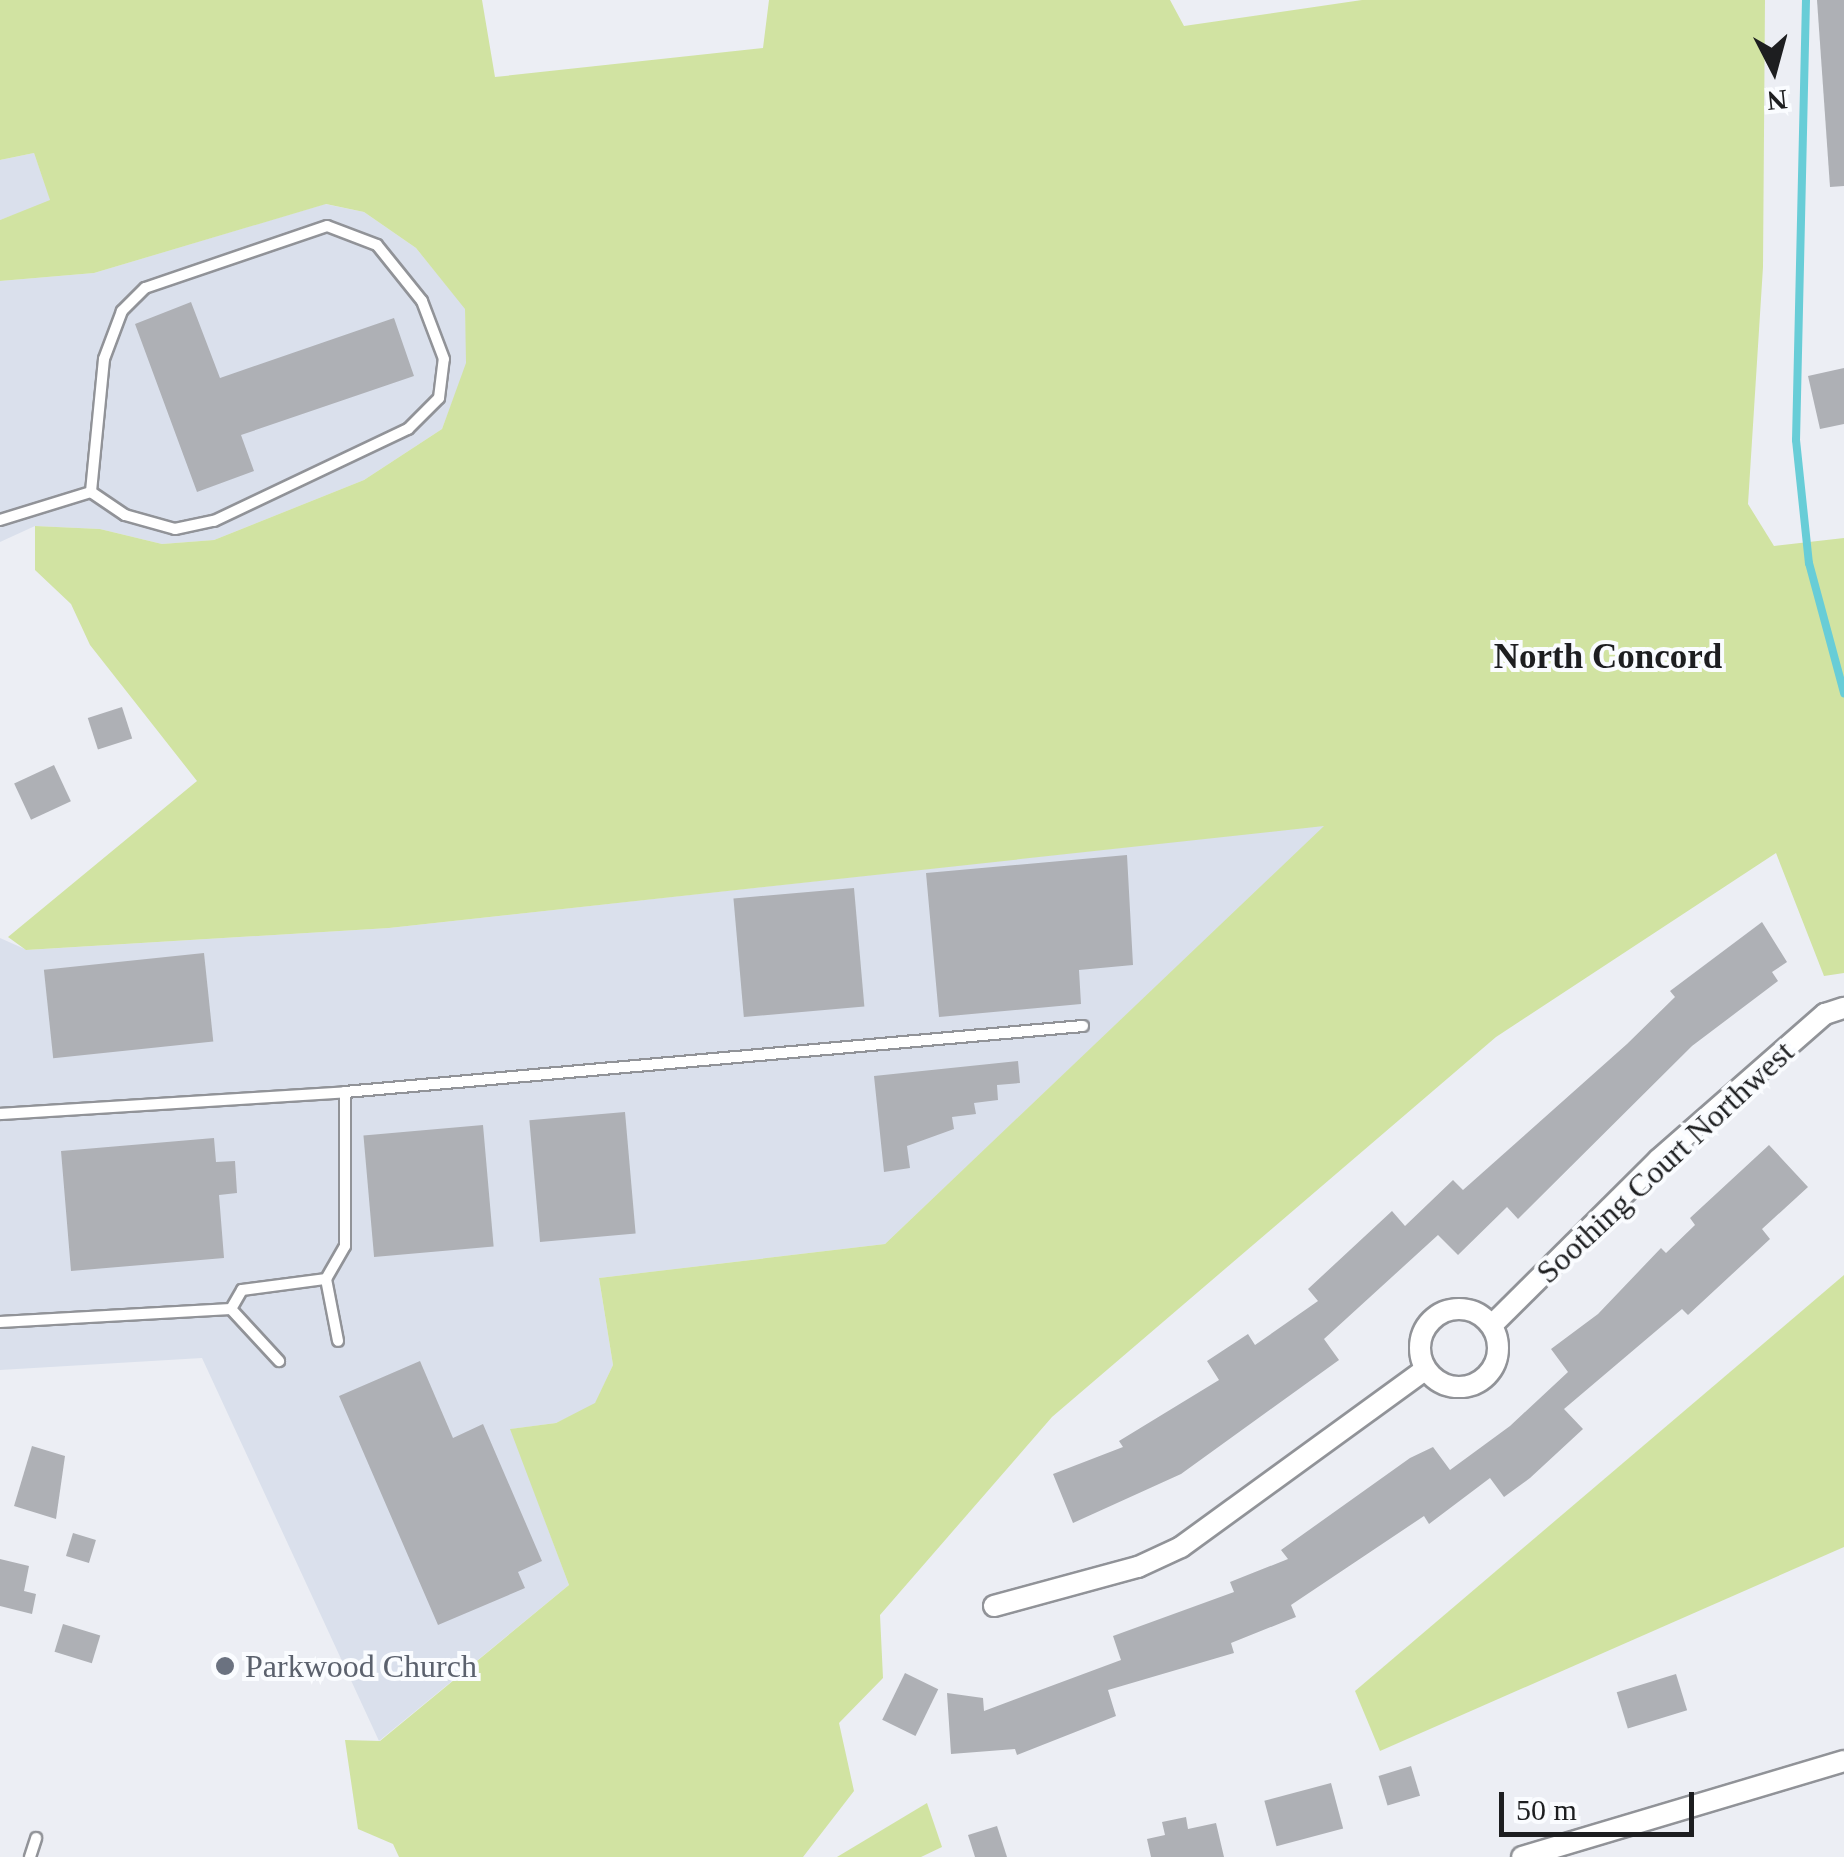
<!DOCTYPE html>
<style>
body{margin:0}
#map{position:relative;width:1844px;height:1857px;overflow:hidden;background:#eceef4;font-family:Georgia,serif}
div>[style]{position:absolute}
.built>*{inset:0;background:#dae0ec}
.green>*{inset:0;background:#d1e3a2}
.stream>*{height:8px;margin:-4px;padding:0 4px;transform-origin:4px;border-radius:4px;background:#68cdd7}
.building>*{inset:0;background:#aeb0b5;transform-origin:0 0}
.roads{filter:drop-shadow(2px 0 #919398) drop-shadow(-2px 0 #919398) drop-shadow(0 2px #919398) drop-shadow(0 -2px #919398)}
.service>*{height:10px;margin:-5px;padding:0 5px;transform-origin:5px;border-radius:5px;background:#fff}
.minor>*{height:20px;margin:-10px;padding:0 10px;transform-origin:10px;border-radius:10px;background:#fff}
.minor>.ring{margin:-10px;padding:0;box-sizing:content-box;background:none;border:20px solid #fff;border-radius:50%}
.dots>*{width:28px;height:28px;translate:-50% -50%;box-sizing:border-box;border:5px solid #fafcff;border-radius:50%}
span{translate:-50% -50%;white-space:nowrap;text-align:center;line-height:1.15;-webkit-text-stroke:8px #fafcff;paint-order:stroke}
.street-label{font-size:32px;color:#1d1e20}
.worship-label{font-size:32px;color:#5b616d}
.left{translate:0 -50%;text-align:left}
.neighbourhood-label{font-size:35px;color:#1d1e20;font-weight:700}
.north{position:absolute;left:1724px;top:20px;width:100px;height:100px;-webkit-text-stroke:8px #fafcff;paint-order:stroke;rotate:174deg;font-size:28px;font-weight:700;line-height:40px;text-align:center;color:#1d1e20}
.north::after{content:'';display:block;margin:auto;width:35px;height:45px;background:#1d1e20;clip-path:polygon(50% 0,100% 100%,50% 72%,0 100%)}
.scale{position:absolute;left:1499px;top:1792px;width:195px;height:45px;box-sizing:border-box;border:5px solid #1d1e20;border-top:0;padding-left:12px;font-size:30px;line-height:35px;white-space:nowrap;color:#1d1e20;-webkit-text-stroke:8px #fafcff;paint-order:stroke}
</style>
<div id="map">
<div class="built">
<div style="clip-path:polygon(34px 153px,51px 201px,0 220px,0 160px)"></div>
<div style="clip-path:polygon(325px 204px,364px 212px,416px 248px,465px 308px,467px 363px,442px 429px,364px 480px,214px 540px,162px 544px,100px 529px,35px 526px,0 542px,0 281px,94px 273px)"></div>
<div style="clip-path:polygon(1326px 825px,885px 1244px,599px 1278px,613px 1365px,595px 1404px,556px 1423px,511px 1429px,569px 1585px,379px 1741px,202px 1358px,0 1370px,0 938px,27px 950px,389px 928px)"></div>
</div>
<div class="green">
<div style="clip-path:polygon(0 0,482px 0,495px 77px,763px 48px,769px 0,1170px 0,1184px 26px,1362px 0,1765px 0,1763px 267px,1748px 504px,1774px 546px,1844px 538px,1844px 973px,1824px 976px,1776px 853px,1496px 1037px,1052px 1417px,880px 1615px,883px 1678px,839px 1723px,854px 1791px,803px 1857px,399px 1857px,393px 1844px,358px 1829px,345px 1740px,380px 1741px,569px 1585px,510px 1429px,556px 1423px,595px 1403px,613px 1365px,599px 1278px,885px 1244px,1324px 826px,389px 928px,26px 950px,8px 937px,197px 781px,90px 645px,71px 604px,35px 570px,35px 526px,100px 529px,162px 544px,214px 540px,364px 480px,442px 429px,466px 363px,465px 309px,416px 248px,364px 212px,326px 204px,94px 273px,0 281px,0 220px,50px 200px,34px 153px,0 160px)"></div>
<div style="clip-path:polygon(1844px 1275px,1844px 1547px,1380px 1751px,1355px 1691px)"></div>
<div style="clip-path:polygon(927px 1803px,942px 1847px,921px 1857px,837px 1857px)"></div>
</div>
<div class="stream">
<div style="left:1806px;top:0;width:440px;rotate:91.3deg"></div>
<div style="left:1796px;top:440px;width:124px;rotate:84deg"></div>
<div style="left:1809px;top:563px;width:135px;rotate:74.9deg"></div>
</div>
<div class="building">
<div style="clip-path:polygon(1817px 0,1844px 0,1844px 186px,1830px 187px)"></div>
<div style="clip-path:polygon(191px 302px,220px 378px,394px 318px,414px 376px,241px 435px,254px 471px,197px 492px,135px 324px)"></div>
<div style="clip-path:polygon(1844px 368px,1844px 424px,1820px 429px,1808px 376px)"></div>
<div style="left:122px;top:707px;width:33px;height:36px;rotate:72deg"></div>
<div style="left:54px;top:765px;width:40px;height:44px;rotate:65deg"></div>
<div style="clip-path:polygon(1127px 855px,1133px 965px,1079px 970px,1081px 1004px,939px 1017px,926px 873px)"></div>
<div style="left:854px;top:888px;width:119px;height:121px;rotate:85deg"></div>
<div style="clip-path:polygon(1762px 922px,1787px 962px,1772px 972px,1778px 981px,1692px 1046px,1518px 1219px,1507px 1207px,1458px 1255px,1438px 1235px,1324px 1339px,1339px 1360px,1181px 1474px,1073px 1523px,1053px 1474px,1123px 1447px,1119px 1441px,1219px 1380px,1207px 1361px,1248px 1334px,1255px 1345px,1318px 1301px,1308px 1289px,1392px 1211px,1405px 1226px,1453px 1180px,1463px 1190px,1627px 1044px,1675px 997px,1670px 991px)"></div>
<div style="left:204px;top:953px;width:89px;height:161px;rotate:84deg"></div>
<div style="clip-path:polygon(1018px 1061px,1020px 1083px,997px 1085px,998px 1100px,974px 1103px,976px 1114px,952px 1117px,954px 1129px,907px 1146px,910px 1168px,884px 1172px,874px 1076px)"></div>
<div style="left:625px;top:1112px;width:122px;height:96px;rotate:85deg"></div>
<div style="left:483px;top:1125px;width:122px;height:120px;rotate:85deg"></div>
<div style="clip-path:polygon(214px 1138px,216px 1162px,235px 1161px,237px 1193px,219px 1195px,224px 1258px,71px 1271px,61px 1151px)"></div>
<div style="clip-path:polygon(1769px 1145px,1808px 1187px,1762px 1229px,1770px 1239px,1688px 1315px,1682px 1309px,1564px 1409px,1583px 1429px,1530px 1478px,1504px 1497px,1490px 1478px,1429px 1524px,1424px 1516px,1291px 1605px,1296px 1617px,1231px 1643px,1234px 1653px,1108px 1690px,1116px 1716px,1017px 1755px,1015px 1749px,951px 1754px,947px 1693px,983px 1698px,984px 1711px,1121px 1660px,1113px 1636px,1234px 1592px,1230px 1582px,1288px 1559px,1281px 1550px,1410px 1458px,1433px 1447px,1450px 1470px,1510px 1426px,1568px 1372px,1551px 1349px,1598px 1314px,1661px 1248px,1666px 1253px,1695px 1225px,1690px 1218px)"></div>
<div style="clip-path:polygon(420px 1361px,453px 1438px,483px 1424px,542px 1561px,518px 1572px,525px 1588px,438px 1625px,339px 1396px)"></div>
<div style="clip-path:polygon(32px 1446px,65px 1456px,56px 1519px,14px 1506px)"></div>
<div style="left:73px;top:1533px;width:24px;height:24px;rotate:17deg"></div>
<div style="clip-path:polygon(0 1559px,29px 1566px,24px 1591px,36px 1594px,32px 1614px,0 1606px)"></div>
<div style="left:63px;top:1624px;width:39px;height:29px;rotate:17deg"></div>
<div style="left:905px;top:1673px;width:37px;height:52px;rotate:26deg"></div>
<div style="left:1676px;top:1674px;width:38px;height:62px;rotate:73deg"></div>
<div style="left:1411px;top:1766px;width:31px;height:34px;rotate:73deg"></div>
<div style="left:1331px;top:1783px;width:47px;height:69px;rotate:75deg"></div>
<div style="clip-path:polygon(1186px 1817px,1188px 1829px,1216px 1823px,1224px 1857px,1151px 1857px,1147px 1839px,1165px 1835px,1162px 1822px)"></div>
<div style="clip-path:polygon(997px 1826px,1007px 1857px,975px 1857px,968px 1835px)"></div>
</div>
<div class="roads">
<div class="service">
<div style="left:0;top:520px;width:95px;rotate:-17.1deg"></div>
<div style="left:91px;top:492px;width:41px;rotate:34.1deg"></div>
<div style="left:125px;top:515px;width:52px;rotate:15.6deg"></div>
<div style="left:175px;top:529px;width:40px;rotate:-12deg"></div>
<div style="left:214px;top:521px;width:215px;rotate:-25.4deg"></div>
<div style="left:408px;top:429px;width:44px;rotate:-45deg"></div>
<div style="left:439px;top:398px;width:39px;rotate:-83deg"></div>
<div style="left:444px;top:359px;width:62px;rotate:-110.8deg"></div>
<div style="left:422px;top:301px;width:72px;rotate:-128.8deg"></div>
<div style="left:377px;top:245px;width:53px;rotate:-159.2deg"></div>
<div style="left:327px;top:226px;width:192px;rotate:161.2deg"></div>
<div style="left:145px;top:288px;width:33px;rotate:135deg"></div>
<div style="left:122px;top:311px;width:51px;rotate:110.6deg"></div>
<div style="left:104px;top:359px;width:134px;rotate:95.6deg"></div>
<div style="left:345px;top:1092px;width:741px;rotate:-5.11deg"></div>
<div style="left:0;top:1114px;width:346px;rotate:-3.6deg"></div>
<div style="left:345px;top:1092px;width:154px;rotate:90deg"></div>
<div style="left:345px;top:1246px;width:38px;rotate:120deg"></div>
<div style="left:326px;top:1279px;width:63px;rotate:79deg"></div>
<div style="left:231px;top:1309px;width:22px;rotate:-60deg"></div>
<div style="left:242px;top:1290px;width:85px;rotate:-7.5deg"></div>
<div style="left:0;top:1322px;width:231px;rotate:-3.2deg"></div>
<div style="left:231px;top:1309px;width:71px;rotate:47.3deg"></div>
<div style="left:30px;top:1857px;width:20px;rotate:-72deg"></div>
</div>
<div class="minor">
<div class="ring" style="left:1420px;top:1309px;width:58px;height:58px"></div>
<div style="left:1492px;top:1325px;width:234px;rotate:-44.8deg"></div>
<div style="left:1658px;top:1160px;width:222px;rotate:-41.2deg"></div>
<div style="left:1825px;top:1014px;width:20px;rotate:-18deg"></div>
<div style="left:994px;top:1606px;width:149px;rotate:-15.2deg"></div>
<div style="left:1138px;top:1567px;width:47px;rotate:-24.9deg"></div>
<div style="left:1181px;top:1547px;width:301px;rotate:-36deg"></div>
<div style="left:1522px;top:1857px;width:336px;rotate:-16.6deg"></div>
</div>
</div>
<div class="dots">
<div style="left:225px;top:1666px;background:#6b7280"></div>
</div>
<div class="street-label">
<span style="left:1665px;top:1162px;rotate:-43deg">Soothing Court Northwest</span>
</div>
<div class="worship-label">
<span class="left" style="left:245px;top:1666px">Parkwood Church</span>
</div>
<div class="neighbourhood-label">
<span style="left:1608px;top:657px">North Concord</span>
</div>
<div class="north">N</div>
<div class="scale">50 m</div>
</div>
